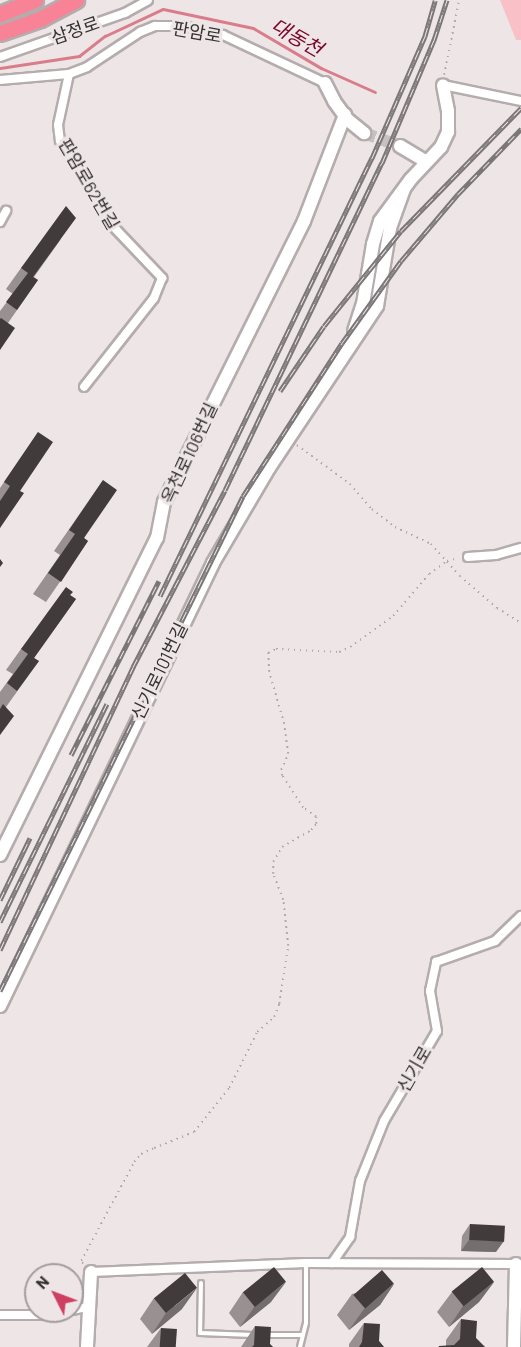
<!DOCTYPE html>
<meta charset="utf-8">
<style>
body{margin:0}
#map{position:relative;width:521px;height:1347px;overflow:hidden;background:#ede5e6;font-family:Barlow,"Noto Sans KR",sans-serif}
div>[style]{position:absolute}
.green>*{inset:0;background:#f9c1c7}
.stream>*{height:3px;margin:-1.5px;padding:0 1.5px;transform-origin:1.5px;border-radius:1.5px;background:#da7d8b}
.secondary-tunnel>*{height:12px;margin-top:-6px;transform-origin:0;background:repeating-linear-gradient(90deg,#c8c1c2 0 12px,transparent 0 18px)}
.path>*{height:1.5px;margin-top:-0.75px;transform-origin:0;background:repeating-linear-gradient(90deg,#b0a9aa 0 1.5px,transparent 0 6px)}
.roads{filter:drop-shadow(2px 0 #b4acad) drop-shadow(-2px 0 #b4acad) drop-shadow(0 2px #b4acad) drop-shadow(0 -2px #b4acad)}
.lane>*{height:4px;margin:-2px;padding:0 2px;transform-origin:2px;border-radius:2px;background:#fff}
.street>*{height:8px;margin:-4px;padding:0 4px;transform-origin:4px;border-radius:4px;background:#fff}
.secondary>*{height:12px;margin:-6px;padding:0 6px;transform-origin:6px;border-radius:6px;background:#fff}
.highway>*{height:15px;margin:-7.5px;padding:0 7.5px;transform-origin:7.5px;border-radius:7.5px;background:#f88396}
.rail>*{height:5px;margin-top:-2.5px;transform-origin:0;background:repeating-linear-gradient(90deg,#ede5e6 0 9px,#7b7677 0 18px);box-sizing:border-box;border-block:2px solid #7b7677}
.wall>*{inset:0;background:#989091}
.shaded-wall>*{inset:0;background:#756e6f}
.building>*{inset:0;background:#423b3c;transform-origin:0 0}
span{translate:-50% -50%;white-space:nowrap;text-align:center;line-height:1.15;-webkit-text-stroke:6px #ede5e6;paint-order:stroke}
.street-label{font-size:18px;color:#353232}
.water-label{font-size:20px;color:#7b072e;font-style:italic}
.north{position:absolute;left:24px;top:1263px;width:60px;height:60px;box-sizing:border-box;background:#ede5e6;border:2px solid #a39d9e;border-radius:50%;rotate:312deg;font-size:16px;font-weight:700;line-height:24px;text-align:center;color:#353232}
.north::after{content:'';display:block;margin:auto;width:21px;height:27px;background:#cf3f61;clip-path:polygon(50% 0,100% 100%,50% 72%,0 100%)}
</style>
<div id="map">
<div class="green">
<div style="clip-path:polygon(500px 0,521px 0,521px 40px,516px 40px)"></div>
</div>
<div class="stream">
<div style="left:0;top:68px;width:80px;rotate:-8.6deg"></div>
<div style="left:79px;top:56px;width:33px;rotate:-38deg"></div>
<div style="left:105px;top:36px;width:64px;rotate:-25deg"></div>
<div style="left:163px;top:9px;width:92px;rotate:11.9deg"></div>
<div style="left:253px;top:28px;width:79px;rotate:30.5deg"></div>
<div style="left:321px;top:68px;width:59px;rotate:24deg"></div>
</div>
<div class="secondary-tunnel">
<div style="left:364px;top:133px;width:38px;rotate:20deg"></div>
</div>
<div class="path">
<div style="left:444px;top:75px;width:76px;rotate:-78.7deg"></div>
<div style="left:297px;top:445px;width:66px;rotate:36.3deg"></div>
<div style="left:350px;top:484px;width:33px;rotate:49deg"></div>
<div style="left:372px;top:509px;width:29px;rotate:38deg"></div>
<div style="left:395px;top:527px;width:40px;rotate:25deg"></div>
<div style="left:431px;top:544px;width:43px;rotate:47.8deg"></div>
<div style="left:460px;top:576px;width:49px;rotate:40.9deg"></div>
<div style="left:497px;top:608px;width:28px;rotate:32deg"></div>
<div style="left:83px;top:1264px;width:4px;rotate:-124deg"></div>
<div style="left:81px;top:1261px;width:112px;rotate:-61.8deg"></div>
<div style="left:134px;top:1162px;width:11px;rotate:-49deg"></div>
<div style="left:141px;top:1154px;width:14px;rotate:-25deg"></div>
<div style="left:154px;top:1148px;width:43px;rotate:-21.8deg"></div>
<div style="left:194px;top:1132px;width:56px;rotate:-51.5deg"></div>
<div style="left:229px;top:1088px;width:63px;rotate:-63.4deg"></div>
<div style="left:257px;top:1032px;width:23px;rotate:-41deg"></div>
<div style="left:274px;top:1017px;width:14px;rotate:-69deg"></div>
<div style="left:279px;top:1004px;width:59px;rotate:-81.2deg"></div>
<div style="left:288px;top:946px;width:46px;rotate:-96.2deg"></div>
<div style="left:283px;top:900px;width:28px;rotate:-111deg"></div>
<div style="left:273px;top:874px;width:12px;rotate:-90deg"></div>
<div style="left:273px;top:862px;width:17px;rotate:-59deg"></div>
<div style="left:282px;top:847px;width:34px;rotate:-30deg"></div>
<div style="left:311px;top:830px;width:8px;rotate:-50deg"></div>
<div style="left:316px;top:824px;width:7px;rotate:-90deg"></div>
<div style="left:316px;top:817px;width:16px;rotate:-145deg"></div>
<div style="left:303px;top:808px;width:38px;rotate:-123deg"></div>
<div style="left:282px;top:776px;width:6px;rotate:-99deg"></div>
<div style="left:281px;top:770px;width:17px;rotate:-66deg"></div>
<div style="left:288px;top:754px;width:30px;rotate:-98deg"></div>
<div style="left:284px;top:724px;width:54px;rotate:-106.1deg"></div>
<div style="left:269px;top:672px;width:19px;rotate:-93deg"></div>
<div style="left:268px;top:653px;width:9px;rotate:-27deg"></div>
<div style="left:276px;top:649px;width:63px;rotate:2.7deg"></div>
<div style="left:339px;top:652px;width:12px;rotate:-24deg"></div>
<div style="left:350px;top:647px;width:53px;rotate:-35.8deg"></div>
<div style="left:393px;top:616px;width:55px;rotate:-49.4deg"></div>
<div style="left:429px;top:574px;width:22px;rotate:-36deg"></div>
<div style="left:447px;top:561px;width:11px;rotate:-15deg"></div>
</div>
<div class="roads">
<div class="lane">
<div style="left:201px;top:1283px;width:50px;rotate:91.1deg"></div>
<div style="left:200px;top:1333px;width:53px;rotate:2.2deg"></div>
<div style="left:267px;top:1335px;width:35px"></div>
<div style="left:300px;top:1347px;width:25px;rotate:-76deg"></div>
<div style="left:306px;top:1323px;width:59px;rotate:-90deg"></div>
</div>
<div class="street">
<div style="left:0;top:57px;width:133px;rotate:-19.4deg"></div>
<div style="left:125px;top:13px;width:26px;rotate:-29deg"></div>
<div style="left:69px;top:74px;width:52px;rotate:102.2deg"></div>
<div style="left:58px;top:125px;width:16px;rotate:83deg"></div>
<div style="left:60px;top:141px;width:50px;rotate:55.7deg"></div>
<div style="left:88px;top:182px;width:44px;rotate:62.9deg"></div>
<div style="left:108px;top:221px;width:79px;rotate:46.5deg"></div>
<div style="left:162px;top:278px;width:22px;rotate:112deg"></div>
<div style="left:154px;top:298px;width:113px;rotate:128.2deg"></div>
<div style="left:0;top:80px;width:69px;rotate:-5deg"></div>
<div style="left:69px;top:74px;width:19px;rotate:-21deg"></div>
<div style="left:87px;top:67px;width:64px;rotate:-33.4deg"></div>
<div style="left:140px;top:32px;width:16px;rotate:-22deg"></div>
<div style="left:155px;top:26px;width:28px"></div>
<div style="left:183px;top:26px;width:41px;rotate:12.7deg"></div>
<div style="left:223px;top:35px;width:113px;rotate:25.2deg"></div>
<div style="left:443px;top:85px;width:80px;rotate:11.6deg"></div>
<div style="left:0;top:222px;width:13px;rotate:-61deg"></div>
<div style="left:468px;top:557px;width:28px;rotate:-4deg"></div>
<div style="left:496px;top:555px;width:26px;rotate:-16deg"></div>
<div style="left:332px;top:1263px;width:32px;rotate:-55deg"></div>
<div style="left:350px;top:1237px;width:57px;rotate:-79.9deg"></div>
<div style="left:360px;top:1181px;width:65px;rotate:-68.2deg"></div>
<div style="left:384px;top:1121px;width:104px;rotate:-59.5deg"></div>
<div style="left:437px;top:1031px;width:41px;rotate:-99.9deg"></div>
<div style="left:430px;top:991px;width:30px;rotate:-78deg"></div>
<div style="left:436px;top:962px;width:63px;rotate:-19.6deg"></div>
<div style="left:495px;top:941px;width:36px;rotate:-44deg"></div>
<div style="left:91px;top:1272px;width:215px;rotate:-2.4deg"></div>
<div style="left:306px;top:1263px;width:210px;rotate:0.3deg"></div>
<div style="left:72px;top:1310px;width:16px;rotate:-11deg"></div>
<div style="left:0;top:1315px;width:46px"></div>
<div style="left:46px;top:1315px;width:20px;rotate:-11deg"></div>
</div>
<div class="secondary">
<div style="left:325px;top:83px;width:20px;rotate:63deg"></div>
<div style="left:334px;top:101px;width:24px;rotate:54deg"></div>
<div style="left:348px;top:120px;width:21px;rotate:39deg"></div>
<div style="left:400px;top:146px;width:31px;rotate:31deg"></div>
<div style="left:354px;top:331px;width:28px;rotate:-72deg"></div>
<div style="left:363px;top:304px;width:61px;rotate:-80.5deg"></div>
<div style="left:373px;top:244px;width:24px;rotate:-73deg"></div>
<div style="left:380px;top:221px;width:52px;rotate:-53.6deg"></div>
<div style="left:411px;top:179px;width:44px;rotate:-46.8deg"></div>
<div style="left:441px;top:147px;width:17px;rotate:-65deg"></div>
<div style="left:448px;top:132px;width:21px;rotate:-90deg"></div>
<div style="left:448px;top:111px;width:26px;rotate:-101deg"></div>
<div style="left:0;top:855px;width:354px;rotate:-63.7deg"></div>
<div style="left:157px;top:538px;width:37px;rotate:-79deg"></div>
<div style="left:164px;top:502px;width:314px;rotate:-63.5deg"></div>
<div style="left:304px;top:221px;width:114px;rotate:-68.9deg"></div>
<div style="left:0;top:1006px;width:492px;rotate:-64.3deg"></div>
<div style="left:213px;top:563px;width:110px;rotate:-59.5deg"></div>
<div style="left:269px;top:468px;width:195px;rotate:-56.3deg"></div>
<div style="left:377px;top:306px;width:79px;rotate:-80.5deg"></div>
<div style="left:390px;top:228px;width:41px;rotate:-70.3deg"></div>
<div style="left:87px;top:1347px;width:75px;rotate:-86.9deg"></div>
<div style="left:514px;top:1347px;width:83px;rotate:-88.6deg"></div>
</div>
<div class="highway">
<div style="left:0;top:14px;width:38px;rotate:-22deg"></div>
<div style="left:0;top:33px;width:42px;rotate:-19.3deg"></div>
<div style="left:40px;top:19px;width:41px;rotate:-27.8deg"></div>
</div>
</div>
<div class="rail">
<div style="left:280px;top:391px;width:78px;rotate:-55.9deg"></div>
<div style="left:324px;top:326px;width:122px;rotate:-51deg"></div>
<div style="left:401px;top:231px;width:172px;rotate:-45.7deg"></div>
<div style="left:160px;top:596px;width:487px;rotate:-64.2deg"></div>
<div style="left:372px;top:158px;width:133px;rotate:-66.5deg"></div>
<div style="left:425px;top:36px;width:37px;rotate:-74deg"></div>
<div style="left:71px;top:755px;width:195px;rotate:-63.2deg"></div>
<div style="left:0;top:900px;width:69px;rotate:-64.2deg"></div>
<div style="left:0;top:922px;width:243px;rotate:-63.9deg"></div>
<div style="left:0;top:950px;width:313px;rotate:-64.8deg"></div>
<div style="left:133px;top:667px;width:199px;rotate:-62.5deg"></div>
<div style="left:225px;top:490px;width:363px;rotate:-64.4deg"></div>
<div style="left:382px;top:163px;width:134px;rotate:-67.1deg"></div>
<div style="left:434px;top:40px;width:42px;rotate:-72deg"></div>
<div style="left:0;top:991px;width:551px;rotate:-63.85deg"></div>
<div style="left:243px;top:496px;width:182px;rotate:-57.1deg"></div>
<div style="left:342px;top:343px;width:101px;rotate:-54.3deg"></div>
<div style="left:401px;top:261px;width:88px;rotate:-49.6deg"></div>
<div style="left:458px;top:194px;width:91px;rotate:-45.9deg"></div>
</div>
<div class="wall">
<div style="clip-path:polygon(61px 239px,34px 277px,38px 280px,8px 323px,0 350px,0 311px,13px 294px,6px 289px,21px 268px)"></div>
<div style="clip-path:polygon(38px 432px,20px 491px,0 528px,0 488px)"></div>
<div style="clip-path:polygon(103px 480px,84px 538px,88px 541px,46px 602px,33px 594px,60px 555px,54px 551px)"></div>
<div style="clip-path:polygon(70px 595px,76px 599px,34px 658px,39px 661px,6px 707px,0 735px,0 692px,13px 674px,6px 670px,21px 649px)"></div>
<div style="clip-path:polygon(470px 1224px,496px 1252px,461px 1251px,462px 1236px)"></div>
<div style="clip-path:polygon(494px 1282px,479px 1302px,449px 1327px,437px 1312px,452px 1292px)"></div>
<div style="clip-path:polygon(394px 1284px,380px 1305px,349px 1330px,337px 1315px,352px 1294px)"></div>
<div style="clip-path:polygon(243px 1292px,271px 1302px,240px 1327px,229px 1313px)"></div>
<div style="clip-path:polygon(154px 1298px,182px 1309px,152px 1334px,140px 1319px)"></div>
<div style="clip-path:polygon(461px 1319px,476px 1338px,485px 1347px,438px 1347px,439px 1346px,446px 1346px,446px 1340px)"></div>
<div style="clip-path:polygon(364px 1323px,384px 1347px,349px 1347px,349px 1344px)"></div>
<div style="clip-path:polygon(255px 1326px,270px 1344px,273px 1347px,241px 1347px)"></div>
<div style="clip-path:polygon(161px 1328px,175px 1346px,176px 1347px,147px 1347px)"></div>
</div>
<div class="shaded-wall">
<div style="clip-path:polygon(469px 1240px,504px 1241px,496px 1252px,461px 1251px)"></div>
<div style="clip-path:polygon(286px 1282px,271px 1302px,240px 1327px,255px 1306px)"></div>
<div style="clip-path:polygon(494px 1282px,479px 1302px,449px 1327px,463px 1306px)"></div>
<div style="clip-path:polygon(394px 1284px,380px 1305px,349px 1330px,364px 1309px)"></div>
<div style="clip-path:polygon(197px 1288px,182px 1309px,152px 1334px,166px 1313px)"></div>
</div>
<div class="building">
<div style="clip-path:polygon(66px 206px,76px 218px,33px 277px,38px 280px,17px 310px,6px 302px,28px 273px,21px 268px)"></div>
<div style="clip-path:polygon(1px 318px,15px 328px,0 350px,0 319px)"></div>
<div style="clip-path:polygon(38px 432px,53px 442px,20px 491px,24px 493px,0 528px,0 501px,10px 486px,4px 482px)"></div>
<div style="clip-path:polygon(103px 480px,117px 490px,84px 538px,88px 541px,61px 582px,48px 573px,75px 534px,69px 530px)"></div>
<div style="clip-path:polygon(0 559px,3px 563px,0 567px)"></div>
<div style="clip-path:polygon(66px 587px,73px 592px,70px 595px,76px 599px,34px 658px,39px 661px,17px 691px,7px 683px,28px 654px,21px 649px)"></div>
<div style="clip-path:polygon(3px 704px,14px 716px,0 735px,0 709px)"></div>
<div style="left:470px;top:1224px;width:35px;height:16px;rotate:3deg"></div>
<div style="left:274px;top:1267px;width:19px;height:40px;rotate:51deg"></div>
<div style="left:482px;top:1267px;width:19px;height:39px;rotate:51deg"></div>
<div style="left:382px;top:1270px;width:18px;height:38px;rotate:49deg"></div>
<div style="left:185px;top:1273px;width:19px;height:40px;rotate:51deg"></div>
<div style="clip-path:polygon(461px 1319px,477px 1321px,476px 1338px,485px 1347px,439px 1347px,439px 1346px,454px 1345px,460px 1339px)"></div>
<div style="clip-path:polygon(364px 1323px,380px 1324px,379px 1341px,384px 1347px,359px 1347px,362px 1342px)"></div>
<div style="clip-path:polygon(255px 1326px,271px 1327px,270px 1344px,273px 1347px,252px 1347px,254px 1345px)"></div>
<div style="left:161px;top:1328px;width:16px;height:19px;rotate:4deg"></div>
</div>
<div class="street-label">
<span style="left:75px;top:30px;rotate:-19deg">삼정로</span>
<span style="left:197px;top:32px;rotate:10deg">판암로</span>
<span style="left:89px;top:184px;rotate:60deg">판암로62번길</span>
<span style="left:189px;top:453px;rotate:-65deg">옥천로106번길</span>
<span style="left:159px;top:671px;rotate:-64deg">신기로101번길</span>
<span style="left:414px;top:1069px;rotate:-60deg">신기로</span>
</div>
<div class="water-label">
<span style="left:297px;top:37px;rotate:30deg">대동천</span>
</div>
<div class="north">N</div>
</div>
